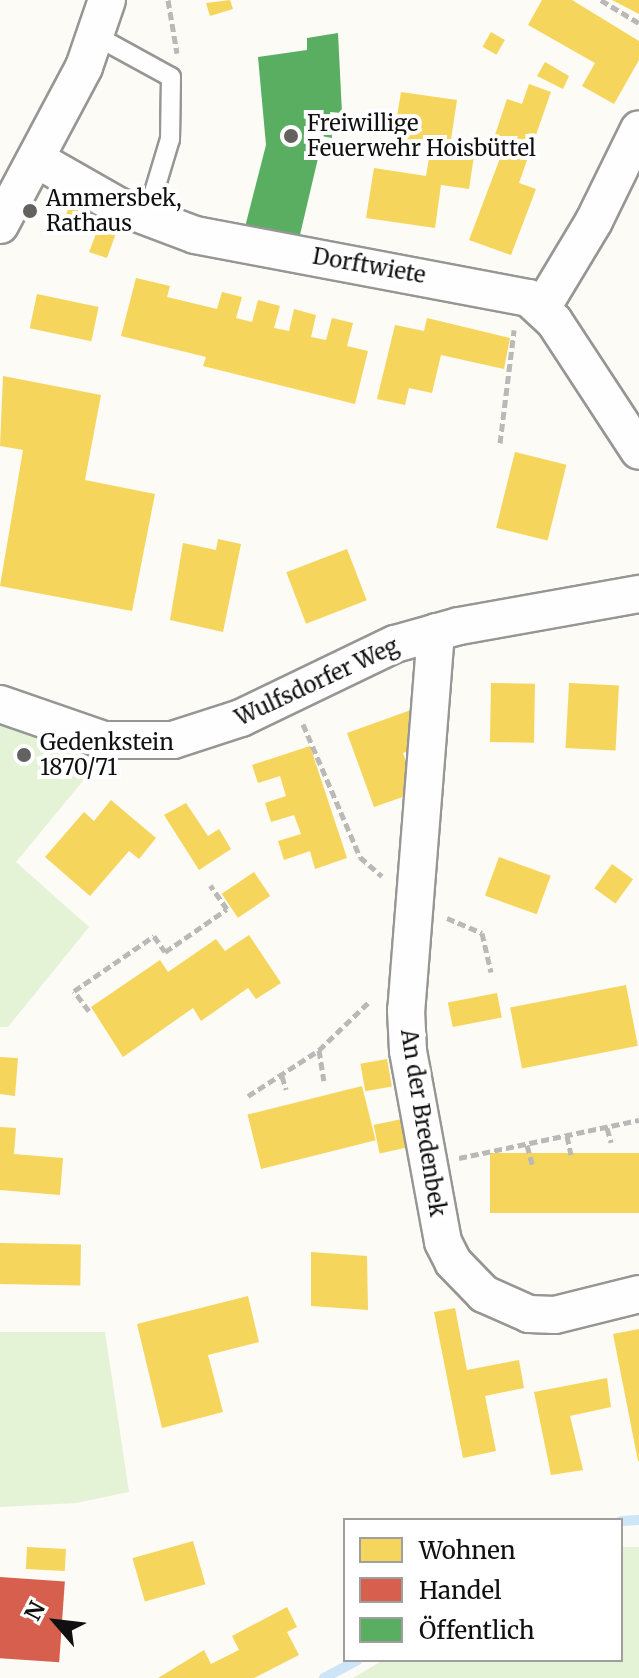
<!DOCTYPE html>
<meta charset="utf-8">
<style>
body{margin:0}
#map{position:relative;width:639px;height:1678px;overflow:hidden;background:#fcfbf6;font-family:Merriweather,serif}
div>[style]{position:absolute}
.green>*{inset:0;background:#e4f2d6}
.homes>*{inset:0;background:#f6d55c;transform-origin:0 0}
.shops>*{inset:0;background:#d6604d;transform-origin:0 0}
.public>*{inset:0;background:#5aae61}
.stream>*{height:10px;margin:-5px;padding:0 5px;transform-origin:5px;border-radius:5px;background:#cce5f7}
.path>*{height:5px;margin-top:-2.5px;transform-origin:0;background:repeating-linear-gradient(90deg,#b9b9b8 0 8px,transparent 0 12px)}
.roads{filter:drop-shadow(2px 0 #969694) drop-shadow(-2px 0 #969694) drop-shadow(0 2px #969694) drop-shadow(0 -2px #969694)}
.lane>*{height:18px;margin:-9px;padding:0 9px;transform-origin:9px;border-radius:9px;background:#fffefe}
.street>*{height:36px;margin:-18px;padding:0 18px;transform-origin:18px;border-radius:18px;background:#fffefe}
.dots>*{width:22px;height:22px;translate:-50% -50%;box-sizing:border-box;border:4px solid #fff;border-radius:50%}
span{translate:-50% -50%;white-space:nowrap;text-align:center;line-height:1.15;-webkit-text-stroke:8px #fff;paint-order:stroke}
.poi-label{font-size:22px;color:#101010}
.left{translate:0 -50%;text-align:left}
.street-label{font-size:22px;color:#101010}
.legend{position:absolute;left:343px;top:1518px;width:280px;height:144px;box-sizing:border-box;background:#fff;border:2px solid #9f9f9f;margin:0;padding:10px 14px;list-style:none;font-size:24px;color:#101010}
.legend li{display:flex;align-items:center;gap:16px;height:40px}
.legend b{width:40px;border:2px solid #9f9f9f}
.north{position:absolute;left:16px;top:1582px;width:80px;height:80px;-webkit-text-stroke:6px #fff;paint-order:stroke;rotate:298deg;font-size:22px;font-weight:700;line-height:32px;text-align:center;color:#101010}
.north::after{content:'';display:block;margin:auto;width:28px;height:36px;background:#101010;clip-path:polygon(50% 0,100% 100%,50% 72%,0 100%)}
</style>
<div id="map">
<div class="green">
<div style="clip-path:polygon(0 726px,101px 759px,16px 862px,89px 927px,8px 1027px,0 1027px)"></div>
<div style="clip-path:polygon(0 1332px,105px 1332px,129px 1492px,76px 1503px,0 1507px)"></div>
<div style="clip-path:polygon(621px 1547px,639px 1547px,639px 1678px,353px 1678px,383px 1660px,621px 1660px)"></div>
</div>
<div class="homes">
<div style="clip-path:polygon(230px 0,233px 9px,210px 16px,206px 3px)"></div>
<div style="clip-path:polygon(542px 0,572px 0,639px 41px,639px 60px,614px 104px,582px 86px,595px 63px,528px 25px)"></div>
<div style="clip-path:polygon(612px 0,639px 0,639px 14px)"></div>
<div style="left:491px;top:32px;width:16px;height:17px;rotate:30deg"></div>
<div style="clip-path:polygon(545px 62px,569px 76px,563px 89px,537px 76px)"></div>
<div style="clip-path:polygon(529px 84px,551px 92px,519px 183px,536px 189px,511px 255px,469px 240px,505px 145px,493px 141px,507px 99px,522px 104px)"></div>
<div style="clip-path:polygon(401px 92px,457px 100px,450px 146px,475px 149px,469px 189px,441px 185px,435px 228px,366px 218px,374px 168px,426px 176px,431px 147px,393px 141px)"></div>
<div style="clip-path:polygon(73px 196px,123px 214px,107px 258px,89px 252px,98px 229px,65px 217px)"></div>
<div style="clip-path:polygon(136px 278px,170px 286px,167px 297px,217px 309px,222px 292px,242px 297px,236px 318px,252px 322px,258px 300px,280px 306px,274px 328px,289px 331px,294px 309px,316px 315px,311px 337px,326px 340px,332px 318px,353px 323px,347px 346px,368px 351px,355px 404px,203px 366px,206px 357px,121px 336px)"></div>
<div style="left:37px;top:294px;width:63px;height:35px;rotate:12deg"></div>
<div style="clip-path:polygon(427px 318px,510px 338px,504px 369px,441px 355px,432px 393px,409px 388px,405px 405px,377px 399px,395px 325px,424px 331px)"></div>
<div style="clip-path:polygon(3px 376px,101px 395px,85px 480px,155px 494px,132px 611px,0 586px,23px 450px,0 446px)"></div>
<div style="left:515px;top:452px;width:53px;height:78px;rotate:14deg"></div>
<div style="clip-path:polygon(218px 539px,241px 544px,223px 632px,170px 620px,183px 543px,216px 550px)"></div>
<div style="left:347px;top:549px;width:55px;height:65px;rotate:69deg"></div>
<div style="left:491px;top:683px;width:44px;height:59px;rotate:1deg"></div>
<div style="left:569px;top:683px;width:50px;height:65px;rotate:3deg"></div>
<div style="clip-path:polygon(411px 710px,423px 745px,403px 753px,417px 792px,374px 807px,347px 733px)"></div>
<div style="clip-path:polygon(310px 746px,347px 858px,315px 869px,310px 851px,284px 860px,278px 841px,301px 834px,294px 815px,271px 822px,265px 803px,286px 796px,280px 776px,258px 783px,252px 765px)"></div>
<div style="clip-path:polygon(111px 800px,156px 838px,139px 859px,129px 851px,90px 896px,45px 857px,84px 812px,94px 821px)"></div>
<div style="clip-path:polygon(186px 803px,208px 836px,219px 829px,231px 849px,199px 870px,164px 815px)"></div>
<div style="left:499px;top:857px;width:55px;height:41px;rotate:20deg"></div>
<div style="left:612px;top:864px;width:26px;height:30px;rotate:36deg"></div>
<div style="left:254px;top:872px;width:29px;height:39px;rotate:56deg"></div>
<div style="clip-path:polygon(249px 935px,281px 983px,256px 999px,248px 988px,201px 1021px,193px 1008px,123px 1057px,91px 1007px,160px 960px,168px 972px,216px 939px,225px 951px)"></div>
<div style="left:626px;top:985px;width:62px;height:118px;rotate:79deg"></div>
<div style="left:497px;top:993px;width:25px;height:50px;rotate:79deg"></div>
<div style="clip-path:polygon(0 1057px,18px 1058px,15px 1096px,0 1094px)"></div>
<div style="left:387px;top:1059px;width:28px;height:27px;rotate:80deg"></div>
<div style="left:362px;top:1086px;width:56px;height:118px;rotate:76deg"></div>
<div style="left:402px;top:1119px;width:29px;height:29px;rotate:78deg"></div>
<div style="clip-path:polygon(0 1127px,16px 1128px,14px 1154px,63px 1158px,60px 1195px,0 1190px)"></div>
<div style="left:639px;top:1153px;width:60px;height:149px;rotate:90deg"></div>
<div style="left:0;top:1243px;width:81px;height:41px;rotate:1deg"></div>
<div style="clip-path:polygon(311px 1252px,367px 1256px,368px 1310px,311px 1306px)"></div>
<div style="clip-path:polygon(248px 1296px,259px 1342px,208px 1355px,223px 1412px,162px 1428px,137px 1324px)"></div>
<div style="clip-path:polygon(455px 1308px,467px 1370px,519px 1360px,524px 1388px,485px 1396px,496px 1451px,463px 1458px,434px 1312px)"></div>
<div style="clip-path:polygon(639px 1329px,639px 1461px,638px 1461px,613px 1334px)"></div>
<div style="clip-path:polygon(607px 1378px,611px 1407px,570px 1416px,583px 1470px,551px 1475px,534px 1392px)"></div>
<div style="left:193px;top:1541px;width:45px;height:63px;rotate:74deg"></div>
<div style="left:27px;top:1547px;width:39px;height:22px;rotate:3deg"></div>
<div style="clip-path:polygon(287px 1607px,297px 1627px,287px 1632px,299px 1655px,254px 1678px,158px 1678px,204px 1650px,211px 1664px,239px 1650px,232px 1636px)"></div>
</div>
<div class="shops">
<div style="left:0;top:1577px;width:65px;height:81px;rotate:4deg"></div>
</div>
<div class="public">
<div style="clip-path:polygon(338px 33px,342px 113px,330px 112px,332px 138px,316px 135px,313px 151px,319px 154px,299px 239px,245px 227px,266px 145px,258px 57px,307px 50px,307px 38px)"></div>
</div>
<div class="stream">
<div style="left:621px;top:1521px;width:18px;rotate:-3deg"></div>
<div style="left:324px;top:1678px;width:38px;rotate:-28deg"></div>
</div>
<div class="path">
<div style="left:168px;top:0;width:54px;rotate:80.4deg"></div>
<div style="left:601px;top:0;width:44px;rotate:31.2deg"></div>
<div style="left:500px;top:443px;width:114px;rotate:-82.9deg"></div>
<div style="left:303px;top:724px;width:145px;rotate:66.8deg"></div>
<div style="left:360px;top:857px;width:29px;rotate:41deg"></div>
<div style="left:447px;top:918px;width:38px;rotate:23deg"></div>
<div style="left:482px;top:933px;width:40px;rotate:77deg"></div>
<div style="left:89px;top:1011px;width:25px;rotate:-127deg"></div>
<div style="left:74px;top:991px;width:97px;rotate:-34.5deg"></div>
<div style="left:154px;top:936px;width:19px;rotate:55deg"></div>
<div style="left:165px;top:952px;width:75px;rotate:-34.7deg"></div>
<div style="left:227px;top:909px;width:29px;rotate:-125deg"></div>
<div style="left:319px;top:1050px;width:31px;rotate:81deg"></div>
<div style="left:282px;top:1076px;width:14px;rotate:73deg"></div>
<div style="left:248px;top:1096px;width:85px;rotate:-32.9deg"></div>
<div style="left:319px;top:1050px;width:72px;rotate:-43.9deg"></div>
<div style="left:607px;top:1128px;width:15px;rotate:74deg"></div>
<div style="left:567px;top:1136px;width:19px;rotate:78deg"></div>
<div style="left:527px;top:1145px;width:20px;rotate:75deg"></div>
<div style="left:459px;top:1158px;width:184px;rotate:-11.9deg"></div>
</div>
<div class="roads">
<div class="lane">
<div style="left:96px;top:36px;width:85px;rotate:28.7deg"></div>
<div style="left:171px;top:77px;width:62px;rotate:90.9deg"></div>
<div style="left:170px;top:139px;width:84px;rotate:106.7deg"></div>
</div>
<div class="street">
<div style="left:36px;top:159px;width:95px;rotate:29.8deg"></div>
<div style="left:118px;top:206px;width:82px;rotate:20.6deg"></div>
<div style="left:195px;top:235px;width:340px;rotate:10.7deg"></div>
<div style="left:529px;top:298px;width:34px;rotate:43deg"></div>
<div style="left:554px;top:321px;width:155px;rotate:56.8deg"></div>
<div style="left:0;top:225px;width:179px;rotate:-62deg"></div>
<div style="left:84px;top:67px;width:71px;rotate:-71.1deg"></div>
<div style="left:543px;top:306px;width:99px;rotate:-59deg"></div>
<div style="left:594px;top:221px;width:102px;rotate:-63.9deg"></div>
<div style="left:436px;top:632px;width:379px;rotate:94.5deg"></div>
<div style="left:406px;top:1010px;width:41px;rotate:87.2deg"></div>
<div style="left:408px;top:1051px;width:194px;rotate:79.6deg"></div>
<div style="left:443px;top:1242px;width:22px;rotate:63deg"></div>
<div style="left:453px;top:1262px;width:45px;rotate:45.9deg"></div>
<div style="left:484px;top:1294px;width:49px;rotate:24deg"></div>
<div style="left:529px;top:1314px;width:26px;rotate:2deg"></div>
<div style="left:555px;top:1315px;width:87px;rotate:-14deg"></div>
<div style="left:0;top:704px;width:110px;rotate:19.1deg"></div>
<div style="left:104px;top:740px;width:69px"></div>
<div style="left:173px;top:740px;width:71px;rotate:-17.9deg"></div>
<div style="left:241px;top:718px;width:171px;rotate:-25.7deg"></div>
<div style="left:395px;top:644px;width:66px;rotate:-15.7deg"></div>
<div style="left:459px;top:626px;width:183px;rotate:-10.1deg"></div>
</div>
</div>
<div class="dots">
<div style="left:291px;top:136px;background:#636260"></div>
<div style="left:30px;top:211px;background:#636260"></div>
<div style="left:24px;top:755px;background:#636260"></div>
</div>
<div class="poi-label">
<span class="left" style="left:307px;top:136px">Freiwillige<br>Feuerwehr Hoisbüttel</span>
<span class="left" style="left:46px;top:211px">Ammersbek,<br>Rathaus</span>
<span class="left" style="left:40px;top:755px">Gedenkstein<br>1870/71</span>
</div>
<div class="street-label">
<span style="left:369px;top:266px;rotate:10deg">Dorftwiete</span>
<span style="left:317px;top:682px;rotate:-25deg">Wulfsdorfer Weg</span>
<span style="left:423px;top:1123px;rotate:81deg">An der Bredenbek</span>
</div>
<ul class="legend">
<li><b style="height:22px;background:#f6d55c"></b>Wohnen</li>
<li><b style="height:22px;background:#d6604d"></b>Handel</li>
<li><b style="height:22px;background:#5aae61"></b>Öffentlich</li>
</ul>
<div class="north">N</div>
</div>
